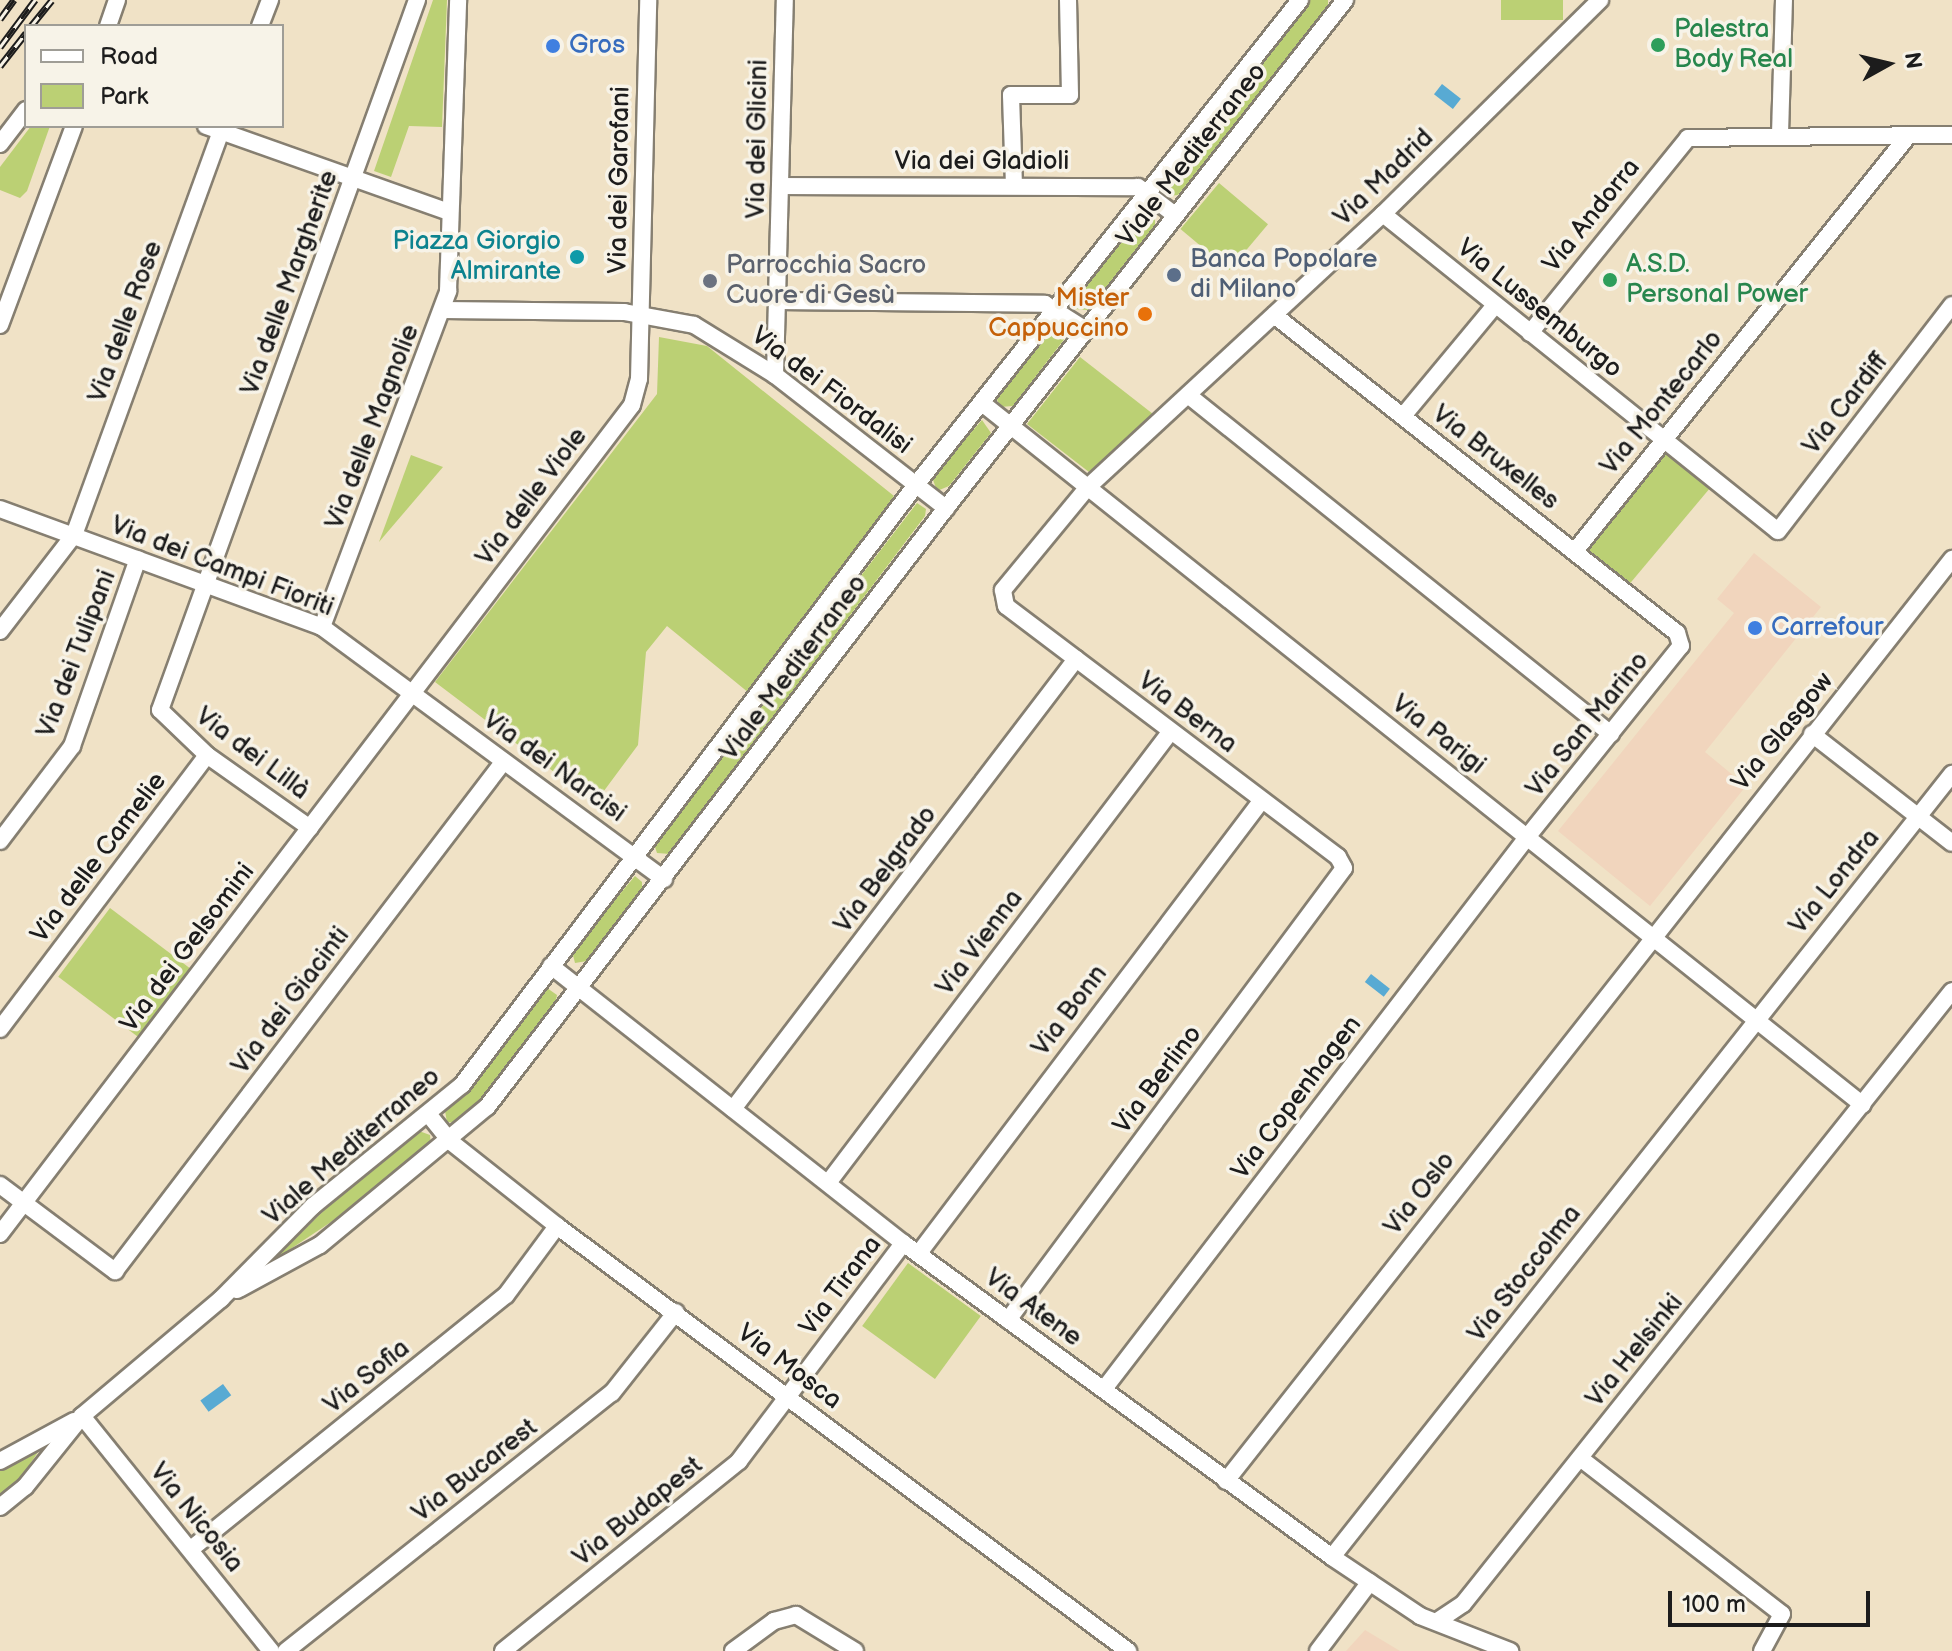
<!DOCTYPE html>
<meta charset="utf-8">
<style>
body{margin:0}
#map{position:relative;width:1952px;height:1651px;overflow:hidden;background:#f0e2c6;font-family:"Balsamiq Sans",sans-serif}
div>[style]{position:absolute}
.built>*{inset:0;background:#f1d5bd}
.green>*{inset:0;background:#bbd074;transform-origin:0 0}
.water>*{inset:0;background:#58aad3;transform-origin:0 0}
.roads{filter:drop-shadow(2px 0 #867f71) drop-shadow(-2px 0 #867f71) drop-shadow(0 2px #867f71) drop-shadow(0 -2px #867f71)}
.minor>*{height:16px;margin:-8px;padding:0 8px;transform-origin:8px;border-radius:8px;background:#fff}
.rail>*{height:7px;margin-top:-3.5px;transform-origin:0;background:repeating-linear-gradient(90deg,#f7f3e8 0 12px,#1c1c1c 0 24px);box-sizing:border-box;border-block:2px solid #1c1c1c}
.dots>*{width:22px;height:22px;translate:-50% -50%;box-sizing:border-box;border:4px solid #f7f3e8;border-radius:50%}
span{translate:-50% -50%;white-space:nowrap;text-align:center;line-height:1.15;-webkit-text-stroke:7px #f7f3e8;paint-order:stroke}
.leisure-label{font-size:26px;color:#27864d}
.left{translate:0 -50%;text-align:left}
.shop-label{font-size:26px;color:#366cbe}
.street-label{font-size:26px;color:#1c1c1c}
.culture-label{font-size:26px;color:#0d838f}
.right{translate:-100% -50%;text-align:right}
.service-label{font-size:26px;color:#4e5e75}
.worship-label{font-size:26px;color:#5b616d}
.food-label{font-size:26px;color:#c56008}
.legend{position:absolute;left:24px;top:24px;width:260px;height:104px;box-sizing:border-box;background:#f7f3e8;border:2px solid #9f9d96;margin:0;padding:10px 14px;list-style:none;font-size:24px;color:#1c1c1c}
.legend li{display:flex;align-items:center;gap:16px;height:40px}
.legend b{width:40px;border:2px solid #9f9d96}
.north{position:absolute;left:1848px;top:24px;width:80px;height:80px;-webkit-text-stroke:6px #f7f3e8;paint-order:stroke;rotate:82deg;font-size:22px;font-weight:700;line-height:32px;text-align:center;color:#1c1c1c}
.north::after{content:'';display:block;margin:auto;width:28px;height:36px;background:#1c1c1c;clip-path:polygon(50% 0,100% 100%,50% 72%,0 100%)}
.scale{position:absolute;left:1668px;top:1591px;width:202px;height:36px;box-sizing:border-box;border:4px solid #1c1c1c;border-top:0;padding-left:10px;font-size:24px;line-height:28px;white-space:nowrap;color:#1c1c1c;-webkit-text-stroke:6px #f7f3e8;paint-order:stroke}
</style>
<div id="map">
<div class="built">
<div style="clip-path:polygon(1754px 553px,1821px 607px,1705px 752px,1746px 786px,1650px 906px,1558px 831px,1734px 613px,1717px 599px)"></div>
<div style="clip-path:polygon(1365px 1630px,1400px 1651px,1346px 1651px)"></div>
</div>
<div class="green">
<div style="clip-path:polygon(433px 0,447px 0,442px 127px,409px 126px,391px 177px,374px 171px)"></div>
<div style="clip-path:polygon(1308px 0,1328px 0,1328px 7px,1178px 195px,1168px 196px,1163px 185px)"></div>
<div style="left:1501px;top:0;width:62px;height:20px"></div>
<div style="clip-path:polygon(31px 126px,50px 126px,27px 191px,20px 198px,0 190px,0 167px)"></div>
<div style="left:1219px;top:183px;width:64px;height:60px;rotate:40deg"></div>
<div style="clip-path:polygon(1145px 211px,1155px 217px,1155px 225px,1088px 310px,1074px 309px,1073px 299px)"></div>
<div style="clip-path:polygon(1058px 325px,1066px 337px,1013px 406px,1000px 407px,996px 397px,1051px 326px)"></div>
<div style="clip-path:polygon(659px 337px,707px 346px,894px 496px,749px 693px,667px 626px,646px 652px,638px 745px,595px 803px,435px 682px,657px 394px)"></div>
<div style="clip-path:polygon(1080px 357px,1153px 414px,1089px 472px,1027px 424px)"></div>
<div style="clip-path:polygon(982px 420px,991px 433px,949px 486px,937px 491px,932px 477px)"></div>
<div style="left:1668px;top:451px;width:56px;height:127px;rotate:40deg"></div>
<div style="clip-path:polygon(411px 455px,443px 467px,379px 542px)"></div>
<div style="clip-path:polygon(917px 503px,926px 509px,925px 516px,670px 854px,657px 853px,654px 844px)"></div>
<div style="clip-path:polygon(635px 876px,642px 882px,642px 890px,587px 961px,575px 963px,572px 951px)"></div>
<div style="left:110px;top:908px;width:103px;height:86px;rotate:37deg"></div>
<div style="clip-path:polygon(547px 988px,557px 995px,555px 1005px,473px 1109px,456px 1123px,447px 1122px,445px 1111px)"></div>
<div style="clip-path:polygon(419px 1131px,430px 1135px,431px 1146px,358px 1204px,271px 1262px,345px 1190px)"></div>
<div style="left:908px;top:1263px;width:90px;height:78px;rotate:36deg"></div>
<div style="clip-path:polygon(38px 1452px,19px 1481px,0 1496px,0 1468px)"></div>
</div>
<div class="water">
<div style="left:1442px;top:84px;width:24px;height:13px;rotate:38deg"></div>
<div style="left:1371px;top:974px;width:24px;height:10px;rotate:38deg"></div>
<div style="left:223px;top:1384px;width:14px;height:28px;rotate:54deg"></div>
</div>
<div class="roads">
<div class="minor">
<div style="left:108px;top:26px;width:28px;rotate:-71deg"></div>
<div style="left:260px;top:26px;width:28px;rotate:-69deg"></div>
<div style="left:206px;top:126px;width:258px;rotate:19.5deg"></div>
<div style="left:1780px;top:134px;width:134px;rotate:-88.3deg"></div>
<div style="left:0;top:144px;width:43px;rotate:-52.6deg"></div>
<div style="left:781px;top:186px;width:357px;rotate:0.2deg"></div>
<div style="left:1138px;top:187px;width:46px;rotate:37.1deg"></div>
<div style="left:1014px;top:186px;width:91px;rotate:-91.9deg"></div>
<div style="left:1011px;top:95px;width:59px"></div>
<div style="left:1070px;top:95px;width:95px;rotate:-91.2deg"></div>
<div style="left:1383px;top:214px;width:506px;rotate:38.75deg"></div>
<div style="left:1778px;top:531px;width:285px;rotate:-52.4deg"></div>
<div style="left:777px;top:301px;width:268px;rotate:0.6deg"></div>
<div style="left:1045px;top:304px;width:49px;rotate:32.4deg"></div>
<div style="left:443px;top:310px;width:181px;rotate:0.6deg"></div>
<div style="left:624px;top:312px;width:71px;rotate:10.5deg"></div>
<div style="left:694px;top:325px;width:95px;rotate:31.7deg"></div>
<div style="left:775px;top:375px;width:217px;rotate:37.9deg"></div>
<div style="left:0;top:325px;width:212px;rotate:-69.6deg"></div>
<div style="left:1530px;top:333px;width:251px;rotate:-51deg"></div>
<div style="left:1688px;top:138px;width:264px;rotate:-0.7deg"></div>
<div style="left:775px;top:375px;width:375px;rotate:-88.5deg"></div>
<div style="left:1188px;top:395px;width:542px;rotate:38.71deg"></div>
<div style="left:982px;top:403px;width:1126px;rotate:38.55deg"></div>
<div style="left:1403px;top:416px;width:144px;rotate:-50.3deg"></div>
<div style="left:0;top:509px;width:343px;rotate:20.1deg"></div>
<div style="left:322px;top:627px;width:425px;rotate:36.4deg"></div>
<div style="left:1575px;top:551px;width:532px;rotate:-51.26deg"></div>
<div style="left:322px;top:627px;width:359px;rotate:-69.4deg"></div>
<div style="left:448px;top:291px;width:291px;rotate:-88deg"></div>
<div style="left:0;top:631px;width:121px;rotate:-52.4deg"></div>
<div style="left:74px;top:535px;width:435px;rotate:-70deg"></div>
<div style="left:1812px;top:734px;width:177px;rotate:37.9deg"></div>
<div style="left:310px;top:828px;width:126px;rotate:-144.7deg"></div>
<div style="left:207px;top:755px;width:65px;rotate:-136.2deg"></div>
<div style="left:160px;top:710px;width:755px;rotate:-70.1deg"></div>
<div style="left:0;top:841px;width:119px;rotate:-52.8deg"></div>
<div style="left:72px;top:746px;width:198px;rotate:-70.6deg"></div>
<div style="left:551px;top:966px;width:448px;rotate:38.2deg"></div>
<div style="left:903px;top:1243px;width:532px;rotate:36.2deg"></div>
<div style="left:1332px;top:1557px;width:106px;rotate:33.8deg"></div>
<div style="left:1420px;top:1616px;width:97px;rotate:21.3deg"></div>
<div style="left:0;top:1029px;width:343px;rotate:-52.9deg"></div>
<div style="left:733px;top:1109px;width:566px;rotate:-52.68deg"></div>
<div style="left:429px;top:1115px;width:35px;rotate:51deg"></div>
<div style="left:451px;top:1142px;width:135px;rotate:38.4deg"></div>
<div style="left:557px;top:1226px;width:712px;rotate:36.66deg"></div>
<div style="left:828px;top:1183px;width:567px;rotate:-52.81deg"></div>
<div style="left:0;top:1185px;width:144px;rotate:36.8deg"></div>
<div style="left:115px;top:1271px;width:641px;rotate:-52.67deg"></div>
<div style="left:0;top:1234px;width:1042px;rotate:-52.68deg"></div>
<div style="left:632px;top:405px;width:27px;rotate:-75deg"></div>
<div style="left:639px;top:379px;width:379px;rotate:-88.6deg"></div>
<div style="left:919px;top:1253px;width:568px;rotate:-52.87deg"></div>
<div style="left:237px;top:1290px;width:94px;rotate:-28.5deg"></div>
<div style="left:320px;top:1245px;width:217px;rotate:-39.6deg"></div>
<div style="left:487px;top:1107px;width:755px;rotate:-52.54deg"></div>
<div style="left:946px;top:508px;width:646px;rotate:-51.85deg"></div>
<div style="left:1008px;top:1320px;width:563px;rotate:-53.37deg"></div>
<div style="left:1344px;top:868px;width:13px;rotate:-119deg"></div>
<div style="left:1338px;top:857px;width:416px;rotate:-142.9deg"></div>
<div style="left:1006px;top:606px;width:16px;rotate:-101deg"></div>
<div style="left:1003px;top:590px;width:132px;rotate:-50.5deg"></div>
<div style="left:1087px;top:488px;width:403px;rotate:-42.8deg"></div>
<div style="left:1383px;top:214px;width:305px;rotate:-44.6deg"></div>
<div style="left:1104px;top:1389px;width:697px;rotate:-52.52deg"></div>
<div style="left:1528px;top:836px;width:244px;rotate:-51.2deg"></div>
<div style="left:1681px;top:646px;width:14px;rotate:-107deg"></div>
<div style="left:1677px;top:633px;width:513px;rotate:-141.72deg"></div>
<div style="left:82px;top:1416px;width:302px;rotate:51.2deg"></div>
<div style="left:1580px;top:1458px;width:255px;rotate:37.7deg"></div>
<div style="left:1782px;top:1614px;width:42px;rotate:118.4deg"></div>
<div style="left:0;top:1461px;width:84px;rotate:-28.4deg"></div>
<div style="left:1226px;top:1481px;width:1174px;rotate:-51.78deg"></div>
<div style="left:0;top:1507px;width:32px;rotate:-39deg"></div>
<div style="left:25px;top:1487px;width:91px;rotate:-51.2deg"></div>
<div style="left:82px;top:1416px;width:182px;rotate:-40.1deg"></div>
<div style="left:221px;top:1299px;width:131px;rotate:-45.3deg"></div>
<div style="left:313px;top:1206px;width:192px;rotate:-39.1deg"></div>
<div style="left:462px;top:1085px;width:751px;rotate:-52.9deg"></div>
<div style="left:915px;top:486px;width:620px;rotate:-51.61deg"></div>
<div style="left:191px;top:1549px;width:405px;rotate:-38.9deg"></div>
<div style="left:506px;top:1295px;width:86px;rotate:-53.5deg"></div>
<div style="left:1332px;top:1557px;width:999px;rotate:-51.63deg"></div>
<div style="left:1439px;top:1620px;width:29px;rotate:-34deg"></div>
<div style="left:1463px;top:1604px;width:784px;rotate:-51.42deg"></div>
<div style="left:286px;top:1651px;width:416px;rotate:-38.4deg"></div>
<div style="left:612px;top:1393px;width:103px;rotate:-51.7deg"></div>
<div style="left:503px;top:1651px;width:303px;rotate:-38.8deg"></div>
<div style="left:739px;top:1461px;width:273px;rotate:-53deg"></div>
<div style="left:733px;top:1651px;width:51px;rotate:-36.2deg"></div>
<div style="left:774px;top:1621px;width:23px;rotate:-15deg"></div>
<div style="left:796px;top:1615px;width:69px;rotate:31.4deg"></div>
<div style="left:1318px;top:1651px;width:86px;rotate:-53deg"></div>
</div>
</div>
<div class="rail">
<div style="left:0;top:19px;width:24px;rotate:-54deg"></div>
<div style="left:31px;top:26px;width:33px;rotate:-51deg"></div>
<div style="left:0;top:47px;width:59px;rotate:-53.3deg"></div>
<div style="left:0;top:66px;width:42px;rotate:-51.8deg"></div>
</div>
<div class="dots">
<div style="left:1658px;top:45px;background:#2e9e5b"></div>
<div style="left:553px;top:46px;background:#3f7fe0"></div>
<div style="left:577px;top:257px;background:#0f9aa8"></div>
<div style="left:1174px;top:275px;background:#5c6f8a"></div>
<div style="left:1610px;top:280px;background:#2e9e5b"></div>
<div style="left:710px;top:281px;background:#6b7280"></div>
<div style="left:1145px;top:314px;background:#e8710a"></div>
<div style="left:1755px;top:628px;background:#3f7fe0"></div>
</div>
<div class="leisure-label">
<span class="left" style="left:1674px;top:45px">Palestra<br>Body Real</span>
<span class="left" style="left:1626px;top:280px">A.S.D.<br>Personal Power</span>
</div>
<div class="shop-label">
<span class="left" style="left:569px;top:46px">Gros</span>
<span class="left" style="left:1771px;top:628px">Carrefour</span>
</div>
<div class="street-label">
<span style="left:758px;top:139px;rotate:-89deg">Via dei Glicini</span>
<span style="left:1192px;top:155px;rotate:-52deg">Viale Mediterraneo</span>
<span style="left:982px;top:162px">Via dei Gladioli</span>
<span style="left:1384px;top:178px;rotate:-44deg">Via Madrid</span>
<span style="left:620px;top:180px;rotate:-89deg">Via dei Garofani</span>
<span style="left:1592px;top:216px;rotate:-51deg">Via Andorra</span>
<span style="left:290px;top:283px;rotate:-70deg">Via delle Margherite</span>
<span style="left:1539px;top:309px;rotate:39deg">Via Lussemburgo</span>
<span style="left:126px;top:322px;rotate:-70deg">Via delle Rose</span>
<span style="left:831px;top:391px;rotate:37deg">Via dei Fiordalisi</span>
<span style="left:1662px;top:403px;rotate:-51deg">Via Montecarlo</span>
<span style="left:1846px;top:404px;rotate:-52deg">Via Cardiff</span>
<span style="left:373px;top:427px;rotate:-69deg">Via delle Magnolie</span>
<span style="left:1495px;top:458px;rotate:38deg">Via Bruxelles</span>
<span style="left:532px;top:497px;rotate:-53deg">Via delle Viole</span>
<span style="left:222px;top:567px;rotate:21deg">Via dei Campi Fioriti</span>
<span style="left:77px;top:654px;rotate:-69deg">Via dei Tulipani</span>
<span style="left:794px;top:668px;rotate:-53deg">Viale Mediterraneo</span>
<span style="left:1187px;top:713px;rotate:37deg">Via Berna</span>
<span style="left:1588px;top:725px;rotate:-51deg">Via San Marino</span>
<span style="left:1783px;top:732px;rotate:-51deg">Via Glasgow</span>
<span style="left:1438px;top:735px;rotate:38deg">Via Parigi</span>
<span style="left:252px;top:754px;rotate:37deg">Via dei Lillà</span>
<span style="left:554px;top:767px;rotate:36deg">Via dei Narcisi</span>
<span style="left:99px;top:858px;rotate:-53deg">Via delle Camelie</span>
<span style="left:886px;top:870px;rotate:-53deg">Via Belgrado</span>
<span style="left:1835px;top:882px;rotate:-51deg">Via Londra</span>
<span style="left:980px;top:943px;rotate:-53deg">Via Vienna</span>
<span style="left:188px;top:948px;rotate:-53deg">Via dei Gelsomini</span>
<span style="left:291px;top:1001px;rotate:-53deg">Via dei Giacinti</span>
<span style="left:1070px;top:1011px;rotate:-53deg">Via Bonn</span>
<span style="left:1158px;top:1080px;rotate:-53deg">Via Berlino</span>
<span style="left:1297px;top:1098px;rotate:-53deg">Via Copenhagen</span>
<span style="left:352px;top:1147px;rotate:-41deg">Viale Mediterraneo</span>
<span style="left:1420px;top:1194px;rotate:-52deg">Via Oslo</span>
<span style="left:1525px;top:1274px;rotate:-52deg">Via Stoccolma</span>
<span style="left:841px;top:1286px;rotate:-53deg">Via Tirana</span>
<span style="left:1033px;top:1308px;rotate:36deg">Via Atene</span>
<span style="left:1635px;top:1351px;rotate:-51deg">Via Helsinki</span>
<span style="left:789px;top:1367px;rotate:37deg">Via Mosca</span>
<span style="left:367px;top:1377px;rotate:-39deg">Via Sofia</span>
<span style="left:475px;top:1471px;rotate:-38deg">Via Bucarest</span>
<span style="left:638px;top:1512px;rotate:-39deg">Via Budapest</span>
<span style="left:196px;top:1518px;rotate:51deg">Via Nicosia</span>
</div>
<div class="culture-label">
<span class="right" style="left:561px;top:257px">Piazza Giorgio<br>Almirante</span>
</div>
<div class="service-label">
<span class="left" style="left:1190px;top:275px">Banca Popolare<br>di Milano</span>
</div>
<div class="worship-label">
<span class="left" style="left:726px;top:281px">Parrocchia Sacro<br>Cuore di Gesù</span>
</div>
<div class="food-label">
<span class="right" style="left:1129px;top:314px">Mister<br>Cappuccino</span>
</div>
<ul class="legend">
<li><b style="height:10px;background:#fff"></b>Road</li>
<li><b style="height:22px;background:#bbd074"></b>Park</li>
</ul>
<div class="north">N</div>
<div class="scale">100 m</div>
</div>
